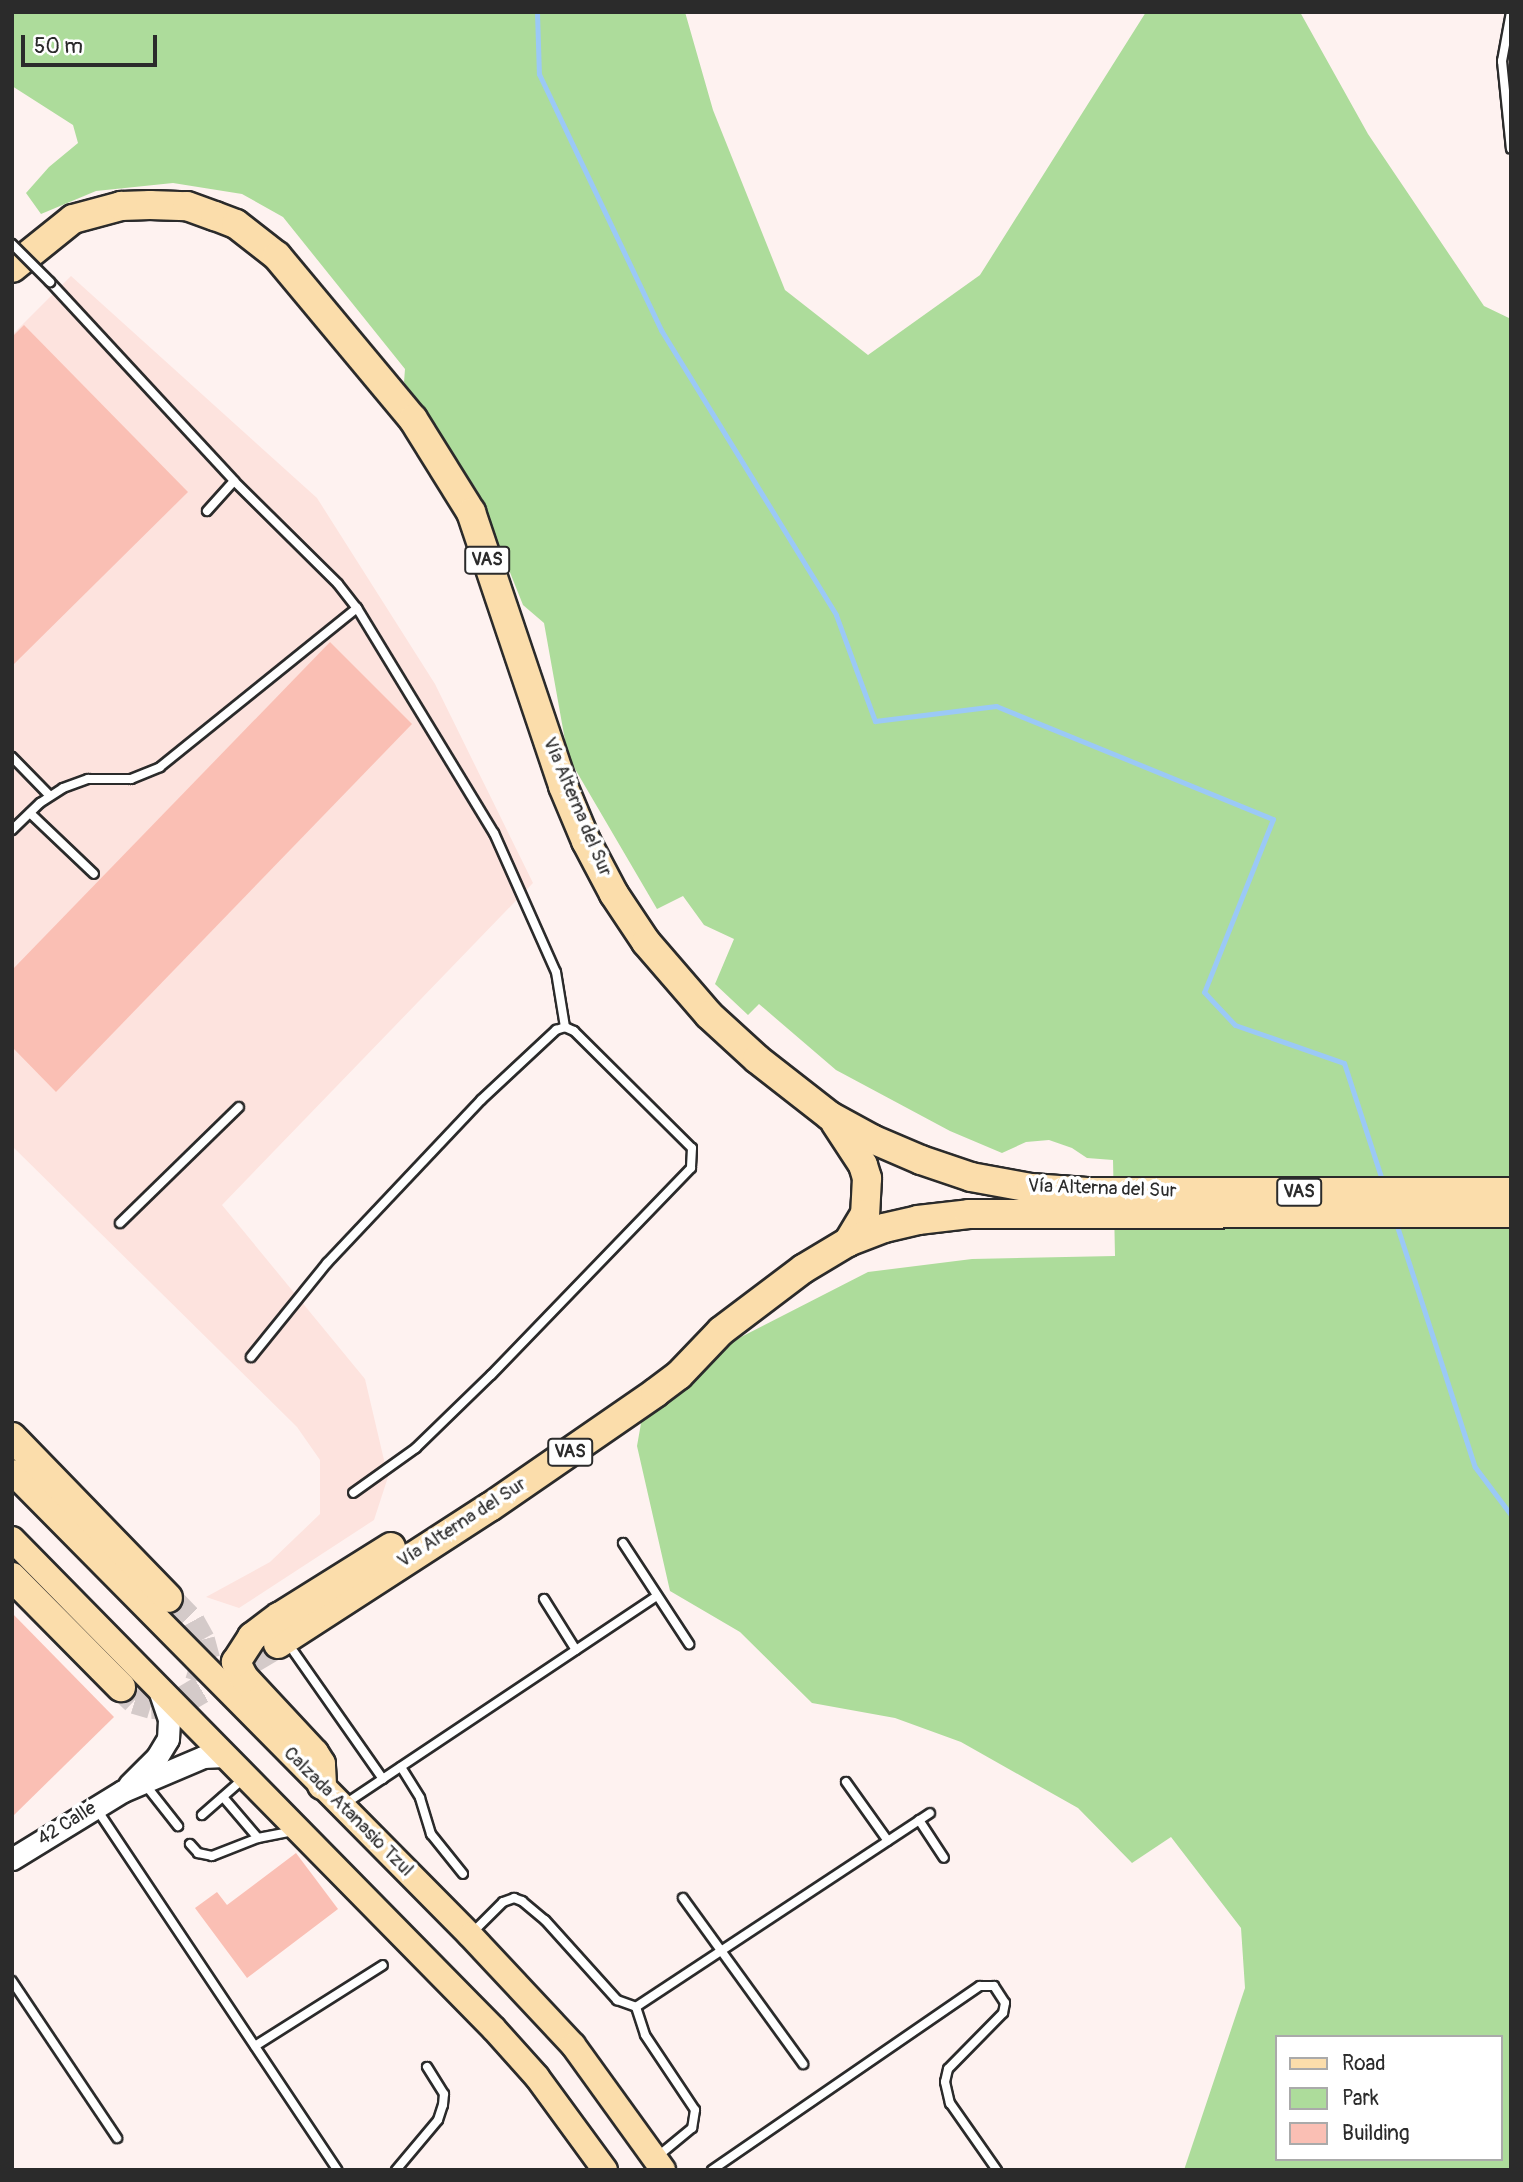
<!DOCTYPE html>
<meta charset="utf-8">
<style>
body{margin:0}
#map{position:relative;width:1523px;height:2182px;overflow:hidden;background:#fef2f0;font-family:Pangolin,sans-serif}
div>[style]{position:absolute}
.built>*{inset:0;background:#fde3de}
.green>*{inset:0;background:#addc9b}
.stream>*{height:5px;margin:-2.5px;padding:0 2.5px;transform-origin:2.5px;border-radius:2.5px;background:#9bc9f6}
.building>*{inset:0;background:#fabfb4}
.highway-tunnel>*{height:28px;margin-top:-14px;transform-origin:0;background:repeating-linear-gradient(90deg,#d4cac9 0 28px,transparent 0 42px)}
.roads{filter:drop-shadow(2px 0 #2b2b2b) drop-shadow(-2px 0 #2b2b2b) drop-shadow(0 2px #2b2b2b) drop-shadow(0 -2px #2b2b2b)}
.lane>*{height:8px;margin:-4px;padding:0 4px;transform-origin:4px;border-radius:4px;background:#fff}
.secondary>*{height:21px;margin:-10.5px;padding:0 10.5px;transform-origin:10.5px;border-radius:10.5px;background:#fff}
.primary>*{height:24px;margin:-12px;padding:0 12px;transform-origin:12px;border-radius:12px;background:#fbddab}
.highway>*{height:28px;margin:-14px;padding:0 14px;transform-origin:14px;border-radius:14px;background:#fbddab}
.bridges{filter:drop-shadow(2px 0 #2b2b2b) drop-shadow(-2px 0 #2b2b2b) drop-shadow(0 2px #2b2b2b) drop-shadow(0 -2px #2b2b2b)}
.lane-bridge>*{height:8px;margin:-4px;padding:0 4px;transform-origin:4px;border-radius:4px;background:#fff}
span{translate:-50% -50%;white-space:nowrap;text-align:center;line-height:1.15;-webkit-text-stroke:7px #fff;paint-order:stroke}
.shield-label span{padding:2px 5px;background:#fff;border:2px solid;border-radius:5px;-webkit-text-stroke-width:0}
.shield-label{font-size:18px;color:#2b2b2b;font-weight:700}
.street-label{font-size:19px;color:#2b2b2b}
.frame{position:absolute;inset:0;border:14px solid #2b2b2b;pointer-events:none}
.legend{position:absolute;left:1275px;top:2035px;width:228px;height:126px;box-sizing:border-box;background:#fff;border:2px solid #aaa;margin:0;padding:9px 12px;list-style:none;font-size:21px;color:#2b2b2b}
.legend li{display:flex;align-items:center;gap:14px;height:35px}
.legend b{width:35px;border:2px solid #aaa}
.scale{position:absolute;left:21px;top:35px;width:136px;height:32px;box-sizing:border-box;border:4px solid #2b2b2b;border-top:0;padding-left:9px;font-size:21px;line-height:24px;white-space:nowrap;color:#2b2b2b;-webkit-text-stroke:5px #fff;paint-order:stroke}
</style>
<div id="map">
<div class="built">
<div style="clip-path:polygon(71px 276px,317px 498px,435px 684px,533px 883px,222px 1205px,365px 1379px,388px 1477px,374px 1520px,239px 1608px,206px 1597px,270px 1562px,320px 1514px,320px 1460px,297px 1427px,12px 1146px,12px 335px)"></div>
</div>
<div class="green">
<div style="clip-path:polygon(evenodd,12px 12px,685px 12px,713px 110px,785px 290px,868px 355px,980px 275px,1146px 12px,1300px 12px,1368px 134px,1484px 306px,1511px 319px,1511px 2170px,1184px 2170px,1245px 1988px,1241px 1928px,1171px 1837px,1132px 1863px,1078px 1808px,961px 1742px,895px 1718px,812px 1703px,740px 1632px,670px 1591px,637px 1446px,643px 1412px,739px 1338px,868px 1272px,972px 1259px,1115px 1256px,1113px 1160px,1087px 1158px,1072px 1148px,1049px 1140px,1026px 1142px,1002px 1153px,950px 1131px,836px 1070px,759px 1004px,748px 1015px,715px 984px,734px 939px,704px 925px,683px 896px,657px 909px,568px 757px,544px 623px,523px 605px,477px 490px,404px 382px,405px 369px,283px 217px,242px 194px,173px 183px,96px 191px,41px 214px,26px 193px,49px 167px,78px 143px,73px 125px,12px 86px,12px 12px,1276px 2037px,1500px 2037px,1500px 2159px,1276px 2159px,1276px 2037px)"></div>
</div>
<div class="stream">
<div style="left:537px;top:12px;width:62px;rotate:88.2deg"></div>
<div style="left:539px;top:74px;width:284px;rotate:64.5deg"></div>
<div style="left:661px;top:330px;width:334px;rotate:58.4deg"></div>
<div style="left:836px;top:615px;width:113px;rotate:69.8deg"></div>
<div style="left:875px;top:721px;width:122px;rotate:-7.1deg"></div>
<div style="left:996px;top:706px;width:299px;rotate:22.2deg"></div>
<div style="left:1273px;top:819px;width:186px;rotate:111.7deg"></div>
<div style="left:1204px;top:992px;width:45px;rotate:46.8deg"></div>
<div style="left:1235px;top:1025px;width:115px;rotate:19.2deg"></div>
<div style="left:1344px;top:1063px;width:126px;rotate:72deg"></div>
<div style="left:1396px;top:1223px;width:256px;rotate:72.1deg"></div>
<div style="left:1475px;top:1467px;width:60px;rotate:53.1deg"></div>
</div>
<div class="building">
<div style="clip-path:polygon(24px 325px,188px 492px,12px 666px,12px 337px)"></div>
<div style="clip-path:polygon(330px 642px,412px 724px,56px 1092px,12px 1047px,12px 970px)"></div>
<div style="clip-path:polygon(12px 1613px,114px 1717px,12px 1817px)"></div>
<div style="clip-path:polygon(296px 1853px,338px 1909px,247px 1978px,195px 1908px,217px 1892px,227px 1905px)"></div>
</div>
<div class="highway-tunnel">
<div style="left:168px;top:1598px;width:33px;rotate:46deg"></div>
<div style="left:191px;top:1622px;width:21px;rotate:61deg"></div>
<div style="left:201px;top:1640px;width:20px;rotate:75deg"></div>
<div style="left:206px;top:1659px;width:24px;rotate:107deg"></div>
<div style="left:121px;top:1687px;width:19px;rotate:43deg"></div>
<div style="left:135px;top:1700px;width:17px;rotate:17deg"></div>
<div style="left:151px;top:1705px;width:26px;rotate:-2deg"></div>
<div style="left:177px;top:1704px;width:117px;rotate:-30.7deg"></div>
</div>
<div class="roads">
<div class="lane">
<div style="left:1511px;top:12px;width:50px;rotate:100.4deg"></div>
<div style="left:1502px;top:61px;width:88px;rotate:84.2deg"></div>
<div style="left:50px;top:282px;width:271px;rotate:47.2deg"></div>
<div style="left:234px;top:481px;width:146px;rotate:44.7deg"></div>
<div style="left:338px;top:584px;width:31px;rotate:52deg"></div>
<div style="left:357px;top:608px;width:263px;rotate:58.7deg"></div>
<div style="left:494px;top:833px;width:152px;rotate:66deg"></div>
<div style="left:556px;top:972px;width:56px;rotate:80.7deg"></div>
<div style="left:207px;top:511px;width:40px;rotate:-48deg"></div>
<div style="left:12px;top:757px;width:54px;rotate:45.7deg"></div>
<div style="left:30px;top:813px;width:88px;rotate:43.6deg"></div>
<div style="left:12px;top:830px;width:39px;rotate:-44deg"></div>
<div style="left:40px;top:803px;width:27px;rotate:-33deg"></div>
<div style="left:63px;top:788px;width:27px;rotate:-20deg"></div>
<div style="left:88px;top:779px;width:43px"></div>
<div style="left:131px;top:779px;width:31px;rotate:-22deg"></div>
<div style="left:160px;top:767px;width:253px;rotate:-38.9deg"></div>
<div style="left:120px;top:1223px;width:166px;rotate:-44.3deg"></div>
<div style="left:251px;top:1357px;width:121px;rotate:-51deg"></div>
<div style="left:327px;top:1263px;width:224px;rotate:-46.6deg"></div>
<div style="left:481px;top:1100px;width:103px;rotate:-43deg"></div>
<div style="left:556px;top:1030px;width:9px;rotate:-18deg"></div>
<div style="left:565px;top:1027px;width:10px;rotate:24deg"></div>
<div style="left:574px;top:1031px;width:166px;rotate:44.8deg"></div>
<div style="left:692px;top:1148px;width:20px;rotate:93deg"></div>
<div style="left:691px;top:1168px;width:288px;rotate:134deg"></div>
<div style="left:491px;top:1375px;width:105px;rotate:135.8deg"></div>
<div style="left:416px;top:1448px;width:77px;rotate:144.5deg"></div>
<div style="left:623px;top:1543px;width:121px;rotate:56.8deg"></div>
<div style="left:544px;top:1599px;width:60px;rotate:57.9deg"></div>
<div style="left:294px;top:1652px;width:155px;rotate:55deg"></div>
<div style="left:401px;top:1767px;width:36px;rotate:58deg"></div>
<div style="left:420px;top:1798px;width:38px;rotate:73deg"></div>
<div style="left:431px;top:1834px;width:51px;rotate:51.3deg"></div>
<div style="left:846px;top:1782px;width:72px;rotate:54.6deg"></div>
<div style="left:144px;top:1783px;width:55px;rotate:51.7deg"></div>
<div style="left:223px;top:1797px;width:54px;rotate:49.5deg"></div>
<div style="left:345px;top:1804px;width:373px;rotate:-33.7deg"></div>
<div style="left:96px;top:1808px;width:435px;rotate:56.3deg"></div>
<div style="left:202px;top:1815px;width:55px;rotate:-41.3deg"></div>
<div style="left:919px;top:1820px;width:45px;rotate:56.7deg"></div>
<div style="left:190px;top:1844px;width:12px;rotate:48deg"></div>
<div style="left:198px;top:1853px;width:14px;rotate:12deg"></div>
<div style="left:212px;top:1856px;width:49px;rotate:-21.4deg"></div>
<div style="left:258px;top:1838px;width:36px;rotate:-11deg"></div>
<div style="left:683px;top:1898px;width:205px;rotate:54.1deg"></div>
<div style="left:473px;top:1932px;width:42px;rotate:-45deg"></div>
<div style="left:503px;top:1902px;width:12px;rotate:-20deg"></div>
<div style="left:514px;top:1898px;width:9px;rotate:21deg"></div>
<div style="left:522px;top:1901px;width:30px;rotate:40deg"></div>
<div style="left:545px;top:1920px;width:108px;rotate:48deg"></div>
<div style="left:617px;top:2000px;width:20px;rotate:20deg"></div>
<div style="left:636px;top:2007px;width:29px;rotate:72deg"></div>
<div style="left:645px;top:2035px;width:90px;rotate:56.3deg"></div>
<div style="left:695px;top:2110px;width:18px;rotate:99deg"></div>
<div style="left:692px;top:2128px;width:44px;rotate:140.5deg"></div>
<div style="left:12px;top:1981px;width:189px;rotate:56.2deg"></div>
<div style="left:636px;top:2007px;width:352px;rotate:-33.4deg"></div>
<div style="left:255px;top:2046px;width:151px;rotate:-32.3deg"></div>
<div style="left:396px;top:2170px;width:65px;rotate:-50deg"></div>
<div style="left:438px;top:2120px;width:16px;rotate:-72deg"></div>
<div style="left:443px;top:2105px;width:11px;rotate:-85deg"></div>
<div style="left:444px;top:2094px;width:32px;rotate:-122deg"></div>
<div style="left:712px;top:2170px;width:325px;rotate:-34.5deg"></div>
<div style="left:980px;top:1986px;width:14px"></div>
<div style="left:994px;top:1986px;width:20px;rotate:57deg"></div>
<div style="left:1005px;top:2003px;width:10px;rotate:101deg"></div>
<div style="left:1003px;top:2013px;width:78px;rotate:134.5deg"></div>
<div style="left:948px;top:2069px;width:13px;rotate:103deg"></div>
<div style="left:945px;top:2082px;width:22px;rotate:77deg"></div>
<div style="left:950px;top:2103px;width:82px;rotate:55deg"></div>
</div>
<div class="secondary">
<div style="left:129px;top:1785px;width:40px;rotate:-45deg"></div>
<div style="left:157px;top:1757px;width:21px;rotate:-59deg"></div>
<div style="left:168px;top:1739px;width:20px;rotate:-87deg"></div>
<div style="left:169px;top:1719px;width:31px;rotate:-109deg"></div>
<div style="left:12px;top:1859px;width:130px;rotate:-31.5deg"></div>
<div style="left:123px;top:1791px;width:87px;rotate:-23deg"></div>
<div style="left:203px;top:1757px;width:21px;rotate:-3deg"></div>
</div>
<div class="primary">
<div style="left:12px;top:1472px;width:651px;rotate:45.31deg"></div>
<div style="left:470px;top:1935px;width:151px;rotate:46.9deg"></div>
<div style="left:573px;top:2045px;width:154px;rotate:54.2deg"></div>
<div style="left:12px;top:1539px;width:687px;rotate:45.47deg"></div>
<div style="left:494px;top:2029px;width:64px;rotate:48.1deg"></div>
<div style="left:537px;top:2077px;width:115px;rotate:53.8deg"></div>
</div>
<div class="highway">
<div style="left:12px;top:268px;width:78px;rotate:-38.8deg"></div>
<div style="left:73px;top:219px;width:50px;rotate:-15.2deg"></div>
<div style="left:121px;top:206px;width:29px;rotate:-2deg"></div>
<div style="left:150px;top:205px;width:37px;rotate:2deg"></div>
<div style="left:187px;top:206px;width:30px;rotate:20deg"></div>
<div style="left:215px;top:216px;width:22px;rotate:21deg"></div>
<div style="left:236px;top:224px;width:52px;rotate:38deg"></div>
<div style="left:277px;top:256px;width:212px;rotate:50.2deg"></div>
<div style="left:413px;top:419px;width:110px;rotate:58.1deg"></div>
<div style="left:471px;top:512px;width:289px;rotate:71.4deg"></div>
<div style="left:563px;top:786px;width:60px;rotate:67.3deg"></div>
<div style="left:586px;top:841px;width:60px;rotate:62.2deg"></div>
<div style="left:614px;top:894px;width:58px;rotate:56.3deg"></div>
<div style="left:646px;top:942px;width:96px;rotate:49.2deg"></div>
<div style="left:709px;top:1015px;width:65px;rotate:42.5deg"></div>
<div style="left:757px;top:1059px;width:93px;rotate:38deg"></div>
<div style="left:830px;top:1116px;width:48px;rotate:28.7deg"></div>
<div style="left:872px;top:1139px;width:53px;rotate:23.2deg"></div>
<div style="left:921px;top:1160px;width:53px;rotate:18.8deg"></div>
<div style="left:971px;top:1177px;width:61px;rotate:10.4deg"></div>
<div style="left:1031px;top:1188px;width:56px;rotate:4.1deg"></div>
<div style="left:1087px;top:1192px;width:424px"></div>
<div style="left:835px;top:1122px;width:51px;rotate:56.9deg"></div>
<div style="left:863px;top:1165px;width:14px;rotate:73deg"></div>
<div style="left:867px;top:1178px;width:36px;rotate:93deg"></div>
<div style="left:865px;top:1214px;width:33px;rotate:121deg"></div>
<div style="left:12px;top:1437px;width:224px;rotate:45.9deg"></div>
<div style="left:12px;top:1577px;width:155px;rotate:45.3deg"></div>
<div style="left:278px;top:1644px;width:252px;rotate:-32.9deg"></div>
<div style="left:490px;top:1507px;width:201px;rotate:-34.6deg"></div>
<div style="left:655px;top:1393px;width:30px;rotate:-37deg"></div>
<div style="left:679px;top:1375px;width:61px;rotate:-46.3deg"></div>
<div style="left:721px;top:1331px;width:103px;rotate:-37.1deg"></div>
<div style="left:803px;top:1269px;width:52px;rotate:-31deg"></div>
<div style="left:848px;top:1242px;width:39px;rotate:-21deg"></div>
<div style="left:884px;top:1228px;width:35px;rotate:-13deg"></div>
<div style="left:918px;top:1220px;width:51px;rotate:-6.7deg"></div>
<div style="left:969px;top:1214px;width:542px;rotate:-0.11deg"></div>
<div style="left:322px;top:1785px;width:21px;rotate:-93deg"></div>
<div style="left:321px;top:1764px;width:13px;rotate:-122deg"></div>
<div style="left:314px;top:1753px;width:103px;rotate:-133deg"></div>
<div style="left:244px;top:1678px;width:18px;rotate:-117deg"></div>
<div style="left:236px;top:1662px;width:30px;rotate:-57deg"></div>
<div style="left:252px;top:1637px;width:34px;rotate:-37deg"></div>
<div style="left:279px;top:1617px;width:132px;rotate:-32deg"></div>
</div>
</div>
<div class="bridges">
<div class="lane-bridge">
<div style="left:12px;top:244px;width:54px;rotate:45deg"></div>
</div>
</div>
<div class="shield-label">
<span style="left:487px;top:560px">VAS</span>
<span style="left:1299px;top:1192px">VAS</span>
<span style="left:570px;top:1452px">VAS</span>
</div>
<div class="street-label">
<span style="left:577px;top:807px;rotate:67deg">Vía Alterna del Sur</span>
<span style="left:1102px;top:1189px;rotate:2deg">Vía Alterna del Sur</span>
<span style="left:462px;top:1523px;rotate:-33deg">Vía Alterna del Sur</span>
<span style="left:348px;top:1812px;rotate:45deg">Calzada Atanasio Tzul</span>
<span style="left:67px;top:1824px;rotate:-32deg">42 Calle</span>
</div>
<div class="frame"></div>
<ul class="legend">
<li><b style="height:9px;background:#fbddab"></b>Road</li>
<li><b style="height:19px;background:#addc9b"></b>Park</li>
<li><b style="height:19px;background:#fabfb4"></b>Building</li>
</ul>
<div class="scale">50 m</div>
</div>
